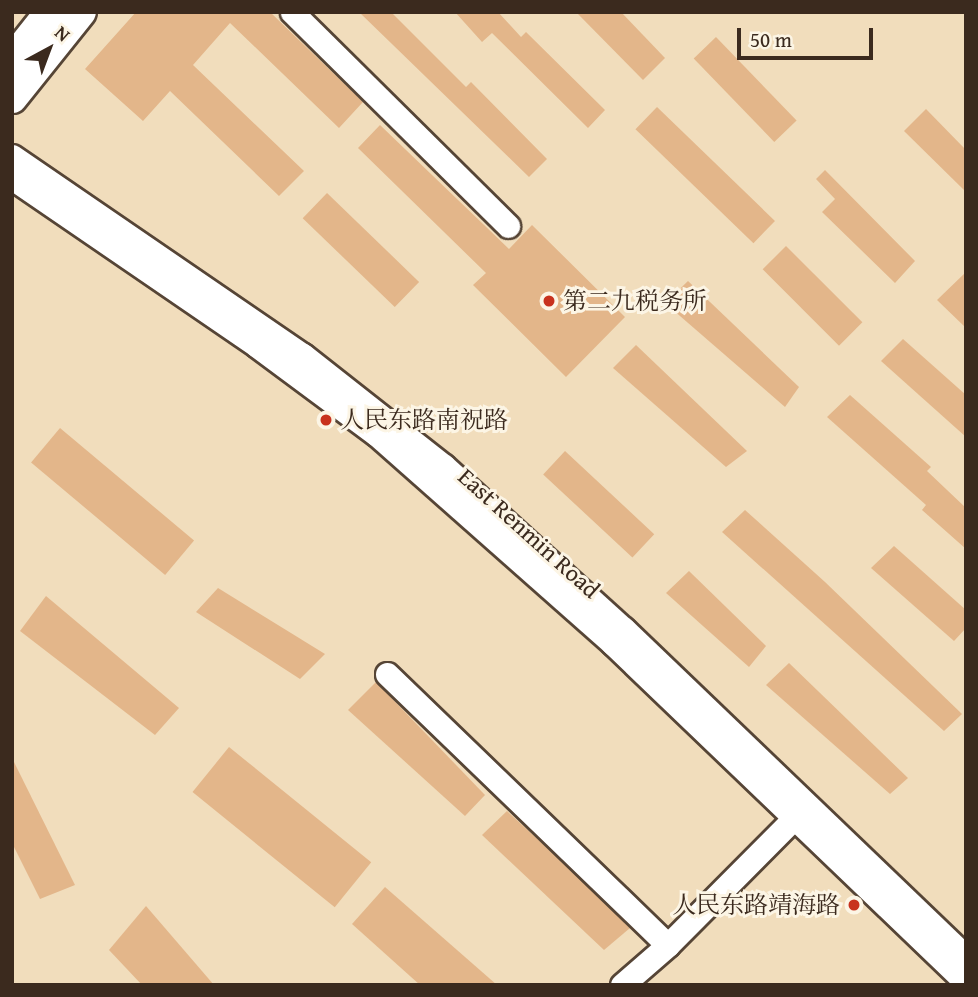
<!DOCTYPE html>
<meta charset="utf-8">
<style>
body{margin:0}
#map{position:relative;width:978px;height:997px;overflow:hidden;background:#f1ddbc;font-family:"Gentium Book Plus","Noto Serif SC",serif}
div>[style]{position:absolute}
.building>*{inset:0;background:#e3b68a;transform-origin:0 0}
.roads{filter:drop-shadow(2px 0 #564536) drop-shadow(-2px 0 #564536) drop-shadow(0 2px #564536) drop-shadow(0 -2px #564536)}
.minor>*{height:23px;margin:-11.5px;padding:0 11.5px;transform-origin:11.5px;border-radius:11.5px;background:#fff}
.major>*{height:30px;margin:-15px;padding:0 15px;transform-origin:15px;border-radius:15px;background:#fff}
.dots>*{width:19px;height:19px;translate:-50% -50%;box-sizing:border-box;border:4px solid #fcf5e5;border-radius:50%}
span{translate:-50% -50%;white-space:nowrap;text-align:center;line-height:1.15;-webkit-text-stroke:6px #fcf5e5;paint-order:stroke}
.poi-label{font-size:24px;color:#3b2a1e}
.left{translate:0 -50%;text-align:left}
.right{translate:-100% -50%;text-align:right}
.street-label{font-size:24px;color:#3b2a1e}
.frame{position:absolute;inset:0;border:14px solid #3b2a1e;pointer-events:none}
.north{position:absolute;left:14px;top:14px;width:70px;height:70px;-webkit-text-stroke:5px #fcf5e5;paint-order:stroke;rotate:41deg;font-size:19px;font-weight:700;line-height:28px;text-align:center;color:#3b2a1e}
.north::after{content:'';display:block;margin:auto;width:24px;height:32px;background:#3b2a1e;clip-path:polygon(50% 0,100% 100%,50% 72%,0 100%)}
.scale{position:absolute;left:737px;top:28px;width:136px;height:32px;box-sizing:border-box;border:4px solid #3b2a1e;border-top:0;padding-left:9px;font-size:21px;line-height:24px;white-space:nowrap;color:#3b2a1e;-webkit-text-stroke:5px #fcf5e5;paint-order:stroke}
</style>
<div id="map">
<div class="building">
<div style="clip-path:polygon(136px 12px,270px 12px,363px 102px,339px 128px,230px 23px,193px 65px,304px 171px,279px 196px,170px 91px,143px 121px,85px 69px)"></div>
<div style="clip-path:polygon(359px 12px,391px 12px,466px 87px,471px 82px,547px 159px,529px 177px)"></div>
<div style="clip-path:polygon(455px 12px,498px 12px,521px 37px,526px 32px,605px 110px,588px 128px,492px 33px,482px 42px)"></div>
<div style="clip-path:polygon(576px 12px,621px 12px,665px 58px,643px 80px)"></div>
<div style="left:716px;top:37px;width:116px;height:31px;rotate:46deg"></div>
<div style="left:657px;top:107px;width:164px;height:31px;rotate:44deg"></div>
<div style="clip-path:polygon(926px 109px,966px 150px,966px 192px,904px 131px)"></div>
<div style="clip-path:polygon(380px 125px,509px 249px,532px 225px,625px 317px,566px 377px,473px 285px,486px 273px,358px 148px)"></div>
<div style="clip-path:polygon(825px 170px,915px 261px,895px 283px,822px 212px,835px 199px,816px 179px)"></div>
<div style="left:327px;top:193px;width:128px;height:35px;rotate:44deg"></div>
<div style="left:786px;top:246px;width:108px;height:33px;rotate:45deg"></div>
<div style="clip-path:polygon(966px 272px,966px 328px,937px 300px)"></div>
<div style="clip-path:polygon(688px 281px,799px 387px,785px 407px,665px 303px)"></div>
<div style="clip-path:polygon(903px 339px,966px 395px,966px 437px,881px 361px)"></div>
<div style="clip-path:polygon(636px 345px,747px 451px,726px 467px,613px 368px)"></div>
<div style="clip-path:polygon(850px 395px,931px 467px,927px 471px,966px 508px,966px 549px,922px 510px,926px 505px,827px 417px)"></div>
<div style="left:60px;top:428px;width:175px;height:45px;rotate:40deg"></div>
<div style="left:565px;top:451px;width:122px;height:32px;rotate:43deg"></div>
<div style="clip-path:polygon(745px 510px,825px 582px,962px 714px,944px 731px,722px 532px)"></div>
<div style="clip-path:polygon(894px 546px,966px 610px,966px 628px,954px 641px,871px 568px)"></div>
<div style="clip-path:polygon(689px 571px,766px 646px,749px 667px,666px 593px)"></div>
<div style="clip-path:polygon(218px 588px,325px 654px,300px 679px,196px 612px)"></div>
<div style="clip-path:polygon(46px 596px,179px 708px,155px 735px,20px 631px)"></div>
<div style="clip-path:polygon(789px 663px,908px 778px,890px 794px,766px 685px)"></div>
<div style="clip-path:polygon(376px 682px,485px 795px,465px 816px,348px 710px)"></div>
<div style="left:229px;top:747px;width:183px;height:58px;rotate:39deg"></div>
<div style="clip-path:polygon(12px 758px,75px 885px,40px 899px,12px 843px)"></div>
<div style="clip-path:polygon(507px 811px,555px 855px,630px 928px,604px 950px,482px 835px)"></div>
<div style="clip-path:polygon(385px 887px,497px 985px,420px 985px,352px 924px)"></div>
<div style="clip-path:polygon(146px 906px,214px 985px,142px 985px,109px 950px)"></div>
</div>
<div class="roads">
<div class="minor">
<div style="left:292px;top:12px;width:304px;rotate:44.7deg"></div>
<div style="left:12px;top:156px;width:353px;rotate:34.4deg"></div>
<div style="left:303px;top:355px;width:179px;rotate:38.2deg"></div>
<div style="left:444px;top:466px;width:243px;rotate:42.2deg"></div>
<div style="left:624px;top:629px;width:474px;rotate:43.8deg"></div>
<div style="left:12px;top:178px;width:297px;rotate:34.4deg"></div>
<div style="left:257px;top:346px;width:149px;rotate:36.6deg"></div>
<div style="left:377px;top:435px;width:314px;rotate:41.5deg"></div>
<div style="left:612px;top:643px;width:491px;rotate:43.8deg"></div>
<div style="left:387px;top:674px;width:390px;rotate:44deg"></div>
<div style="left:668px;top:945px;width:61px;rotate:139deg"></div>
<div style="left:668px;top:945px;width:179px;rotate:-45.2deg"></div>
</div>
<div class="major">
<div style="left:12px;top:60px;width:61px;rotate:-51.6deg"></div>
<div style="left:12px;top:98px;width:110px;rotate:-51.3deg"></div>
</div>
</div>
<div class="dots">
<div style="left:549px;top:301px;background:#c8321e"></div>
<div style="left:326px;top:420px;background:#c8321e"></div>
<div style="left:854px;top:905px;background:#c8321e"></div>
</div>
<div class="poi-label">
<span class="left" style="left:563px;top:301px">第二九税务所</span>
<span class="left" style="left:340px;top:420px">人民东路南祝路</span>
<span class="right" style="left:840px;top:905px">人民东路靖海路</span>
</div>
<div class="street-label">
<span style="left:529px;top:533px;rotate:42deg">East Renmin Road</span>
</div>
<div class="frame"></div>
<div class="north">N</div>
<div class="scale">50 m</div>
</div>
